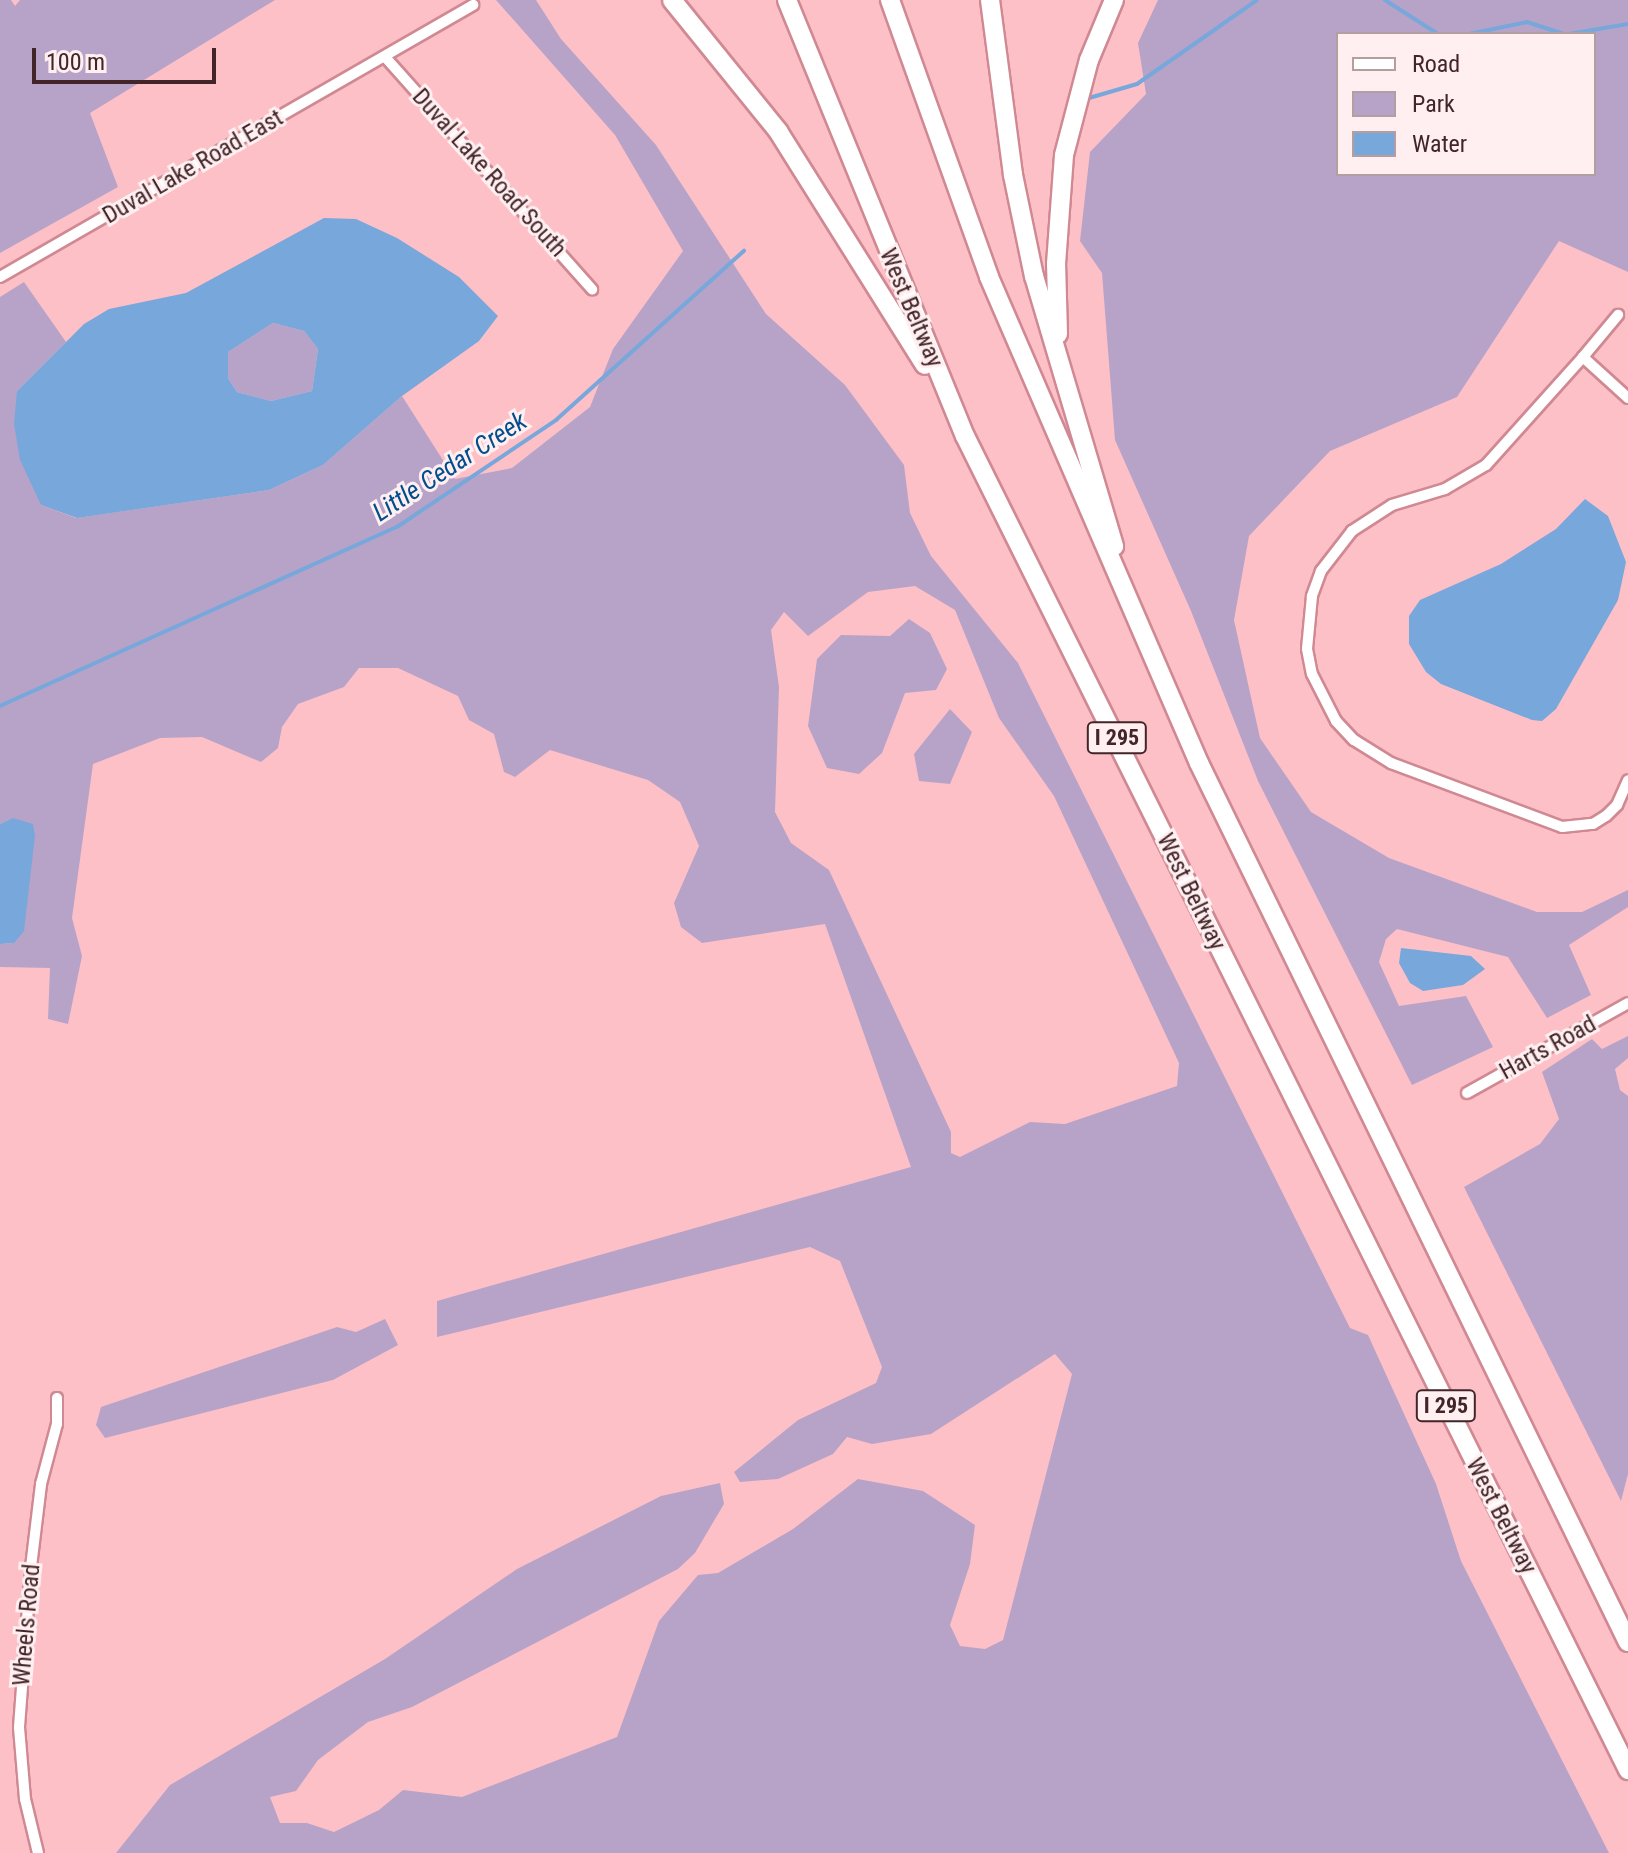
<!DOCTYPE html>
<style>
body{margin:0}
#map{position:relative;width:1628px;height:1853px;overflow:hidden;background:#fdc0c7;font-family:"Roboto Condensed",sans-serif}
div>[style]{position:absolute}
.green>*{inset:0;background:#b8a3c8}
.water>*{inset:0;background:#77a7db}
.stream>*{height:4px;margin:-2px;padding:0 2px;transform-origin:2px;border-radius:2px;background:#77a7db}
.roads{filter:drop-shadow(2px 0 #d08992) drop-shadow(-2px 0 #d08992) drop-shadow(0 2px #d08992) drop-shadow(0 -2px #d08992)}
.minor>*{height:10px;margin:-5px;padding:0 5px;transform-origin:5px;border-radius:5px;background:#fff}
.motorway>*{height:18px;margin:-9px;padding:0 9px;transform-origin:9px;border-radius:9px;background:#fff}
span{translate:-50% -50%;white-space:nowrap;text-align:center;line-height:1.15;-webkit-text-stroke:6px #ffeff0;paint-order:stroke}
.shield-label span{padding:2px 6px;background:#ffeff0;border:2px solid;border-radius:6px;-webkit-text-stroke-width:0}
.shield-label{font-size:22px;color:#412529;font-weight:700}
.street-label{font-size:24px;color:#412529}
.water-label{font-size:26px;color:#004e8c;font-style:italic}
.legend{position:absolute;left:1336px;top:32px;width:260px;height:144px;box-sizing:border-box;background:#ffeff0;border:2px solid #b39ea0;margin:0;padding:10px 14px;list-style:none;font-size:24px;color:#412529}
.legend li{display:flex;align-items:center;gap:16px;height:40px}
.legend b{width:40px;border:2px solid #b39ea0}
.scale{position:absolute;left:32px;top:48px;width:184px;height:36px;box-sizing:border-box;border:4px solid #412529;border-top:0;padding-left:10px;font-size:24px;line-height:28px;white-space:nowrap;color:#412529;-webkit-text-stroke:6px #ffeff0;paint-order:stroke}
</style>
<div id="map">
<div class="green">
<div style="clip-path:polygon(0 0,11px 0,15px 6px,20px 0,275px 0,90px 113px,118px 187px,0 253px)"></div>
<div style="clip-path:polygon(evenodd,496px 0,536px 0,561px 39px,656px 145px,766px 314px,845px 385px,904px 465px,910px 513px,931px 556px,1018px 663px,1350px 1328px,1368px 1335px,1436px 1484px,1461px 1561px,1609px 1853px,116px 1853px,170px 1785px,385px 1659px,517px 1569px,661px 1496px,720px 1483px,724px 1504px,695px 1553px,678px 1569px,412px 1707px,368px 1722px,318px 1760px,296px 1791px,270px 1797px,280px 1823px,307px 1823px,334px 1832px,379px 1810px,403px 1790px,462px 1797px,617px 1737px,659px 1621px,698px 1575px,718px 1573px,793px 1529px,858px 1479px,923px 1491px,975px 1525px,970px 1564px,950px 1625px,960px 1646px,985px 1649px,1003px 1640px,1072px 1374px,1055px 1354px,931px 1434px,872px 1444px,847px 1437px,833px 1454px,778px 1479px,740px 1482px,734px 1472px,798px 1420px,876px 1383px,882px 1367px,840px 1261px,810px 1247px,437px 1337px,437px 1301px,911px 1167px,825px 924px,702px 943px,681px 927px,674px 903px,699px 846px,680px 802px,648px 780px,550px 750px,515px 777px,504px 772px,494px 734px,469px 720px,458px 696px,398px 668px,359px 668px,344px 687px,298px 704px,282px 727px,278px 748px,261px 762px,202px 737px,160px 738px,93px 764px,72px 918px,82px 956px,68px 1024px,48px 1019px,50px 968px,0 967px,0 944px,14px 943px,14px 818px,0 824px,0 297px,24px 282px,66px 342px,17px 391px,41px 505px,76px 518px,269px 490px,323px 465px,402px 396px,455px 479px,512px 468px,590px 407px,613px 349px,683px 251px,615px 135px,496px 0,915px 586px,955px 610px,999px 718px,1054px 796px,1179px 1063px,1177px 1086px,1065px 1124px,1030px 1122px,960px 1157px,951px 1153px,951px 1132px,829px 870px,791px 843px,775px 812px,779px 687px,771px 630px,784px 612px,808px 636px,868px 592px,915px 586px)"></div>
<div style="clip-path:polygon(evenodd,1158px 0,1628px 0,1628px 272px,1559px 241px,1457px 397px,1330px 451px,1249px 536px,1234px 620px,1260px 738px,1311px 812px,1389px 858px,1537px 912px,1582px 912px,1628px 890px,1628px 907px,1569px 945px,1591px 995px,1547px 1018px,1508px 957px,1397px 929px,1386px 939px,1379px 962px,1399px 1006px,1466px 996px,1493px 1047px,1412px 1085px,1258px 781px,1191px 611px,1115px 440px,1102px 273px,1080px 241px,1090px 152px,1146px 94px,1138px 43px,1158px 0,1338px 34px,1594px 34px,1594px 174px,1338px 174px,1338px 34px)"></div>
<div style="clip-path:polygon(273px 323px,304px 331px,318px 349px,312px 391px,271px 401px,237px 392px,228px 378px,228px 352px)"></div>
<div style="clip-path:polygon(909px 619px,930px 633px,947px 669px,936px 690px,905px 693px,882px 753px,859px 774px,827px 768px,808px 726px,817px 659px,841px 635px,890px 636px)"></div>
<div style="clip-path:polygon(950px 709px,972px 732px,950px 784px,919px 781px,914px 754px)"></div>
<div style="clip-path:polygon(1628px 1036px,1628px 1058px,1615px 1069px,1620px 1090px,1628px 1096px,1628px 1474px,1621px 1501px,1464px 1187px,1540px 1144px,1559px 1119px,1542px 1072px,1592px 1039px,1602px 1049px)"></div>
<div style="clip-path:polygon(385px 1319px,398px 1345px,333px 1380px,105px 1438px,96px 1425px,101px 1407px,337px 1327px,356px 1332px)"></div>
</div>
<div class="water">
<div style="clip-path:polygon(evenodd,324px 218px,356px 219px,397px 238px,459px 277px,498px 316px,479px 341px,402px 396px,323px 465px,269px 490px,77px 518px,41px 505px,20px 460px,14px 424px,17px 391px,84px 324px,109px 309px,186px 293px,324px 218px,273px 323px,304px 331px,318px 349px,312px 391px,271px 401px,237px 392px,228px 378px,228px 352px,273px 323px)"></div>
<div style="clip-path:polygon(1585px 499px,1608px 516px,1626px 562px,1618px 600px,1556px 709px,1542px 721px,1532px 720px,1441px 684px,1426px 672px,1409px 644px,1409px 616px,1420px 600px,1501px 564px,1556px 529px)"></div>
<div style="clip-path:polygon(13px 818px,33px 824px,35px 836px,24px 931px,14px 943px,0 944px,0 824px)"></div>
<div style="clip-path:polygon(1401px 948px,1471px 956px,1485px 969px,1463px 985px,1423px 991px,1410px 983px,1399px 963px)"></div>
</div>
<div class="stream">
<div style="left:1385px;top:0;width:63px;rotate:32.7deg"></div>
<div style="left:1469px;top:34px;width:59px;rotate:-11.7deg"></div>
<div style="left:1527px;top:22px;width:38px;rotate:18deg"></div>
<div style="left:1569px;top:34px;width:60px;rotate:-9.6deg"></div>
<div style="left:1089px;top:98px;width:50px;rotate:-16.3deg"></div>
<div style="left:1137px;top:84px;width:146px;rotate:-35deg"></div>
<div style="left:0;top:706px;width:435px;rotate:-24.3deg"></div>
<div style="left:397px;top:527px;width:192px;rotate:-33.9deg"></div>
<div style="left:556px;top:420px;width:253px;rotate:-42deg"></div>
</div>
<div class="roads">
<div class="minor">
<div style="left:386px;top:58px;width:310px;rotate:48.3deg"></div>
<div style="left:0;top:277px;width:546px;rotate:-29.9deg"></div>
<div style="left:1583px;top:357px;width:55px;rotate:-50.2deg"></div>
<div style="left:1628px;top:398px;width:61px;rotate:-137.7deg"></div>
<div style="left:1583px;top:357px;width:145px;rotate:131.9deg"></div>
<div style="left:1486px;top:465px;width:48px;rotate:149.7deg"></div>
<div style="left:1445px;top:489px;width:55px;rotate:163.2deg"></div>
<div style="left:1392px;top:505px;width:48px;rotate:147deg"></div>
<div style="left:1352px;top:531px;width:51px;rotate:127.8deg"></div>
<div style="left:1321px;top:571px;width:27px;rotate:110deg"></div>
<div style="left:1312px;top:596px;width:53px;rotate:95.4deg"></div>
<div style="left:1307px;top:649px;width:25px;rotate:79deg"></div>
<div style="left:1312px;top:674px;width:53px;rotate:62.9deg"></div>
<div style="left:1336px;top:721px;width:26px;rotate:47deg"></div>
<div style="left:1354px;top:740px;width:44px;rotate:31.9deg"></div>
<div style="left:1391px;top:763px;width:183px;rotate:20.5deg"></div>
<div style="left:1562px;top:827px;width:31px;rotate:-6deg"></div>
<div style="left:1593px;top:824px;width:15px;rotate:-32deg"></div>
<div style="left:1606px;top:816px;width:16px;rotate:-45deg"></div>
<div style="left:1617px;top:805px;width:27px;rotate:-66deg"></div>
<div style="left:1467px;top:1093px;width:184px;rotate:-29.2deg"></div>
<div style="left:38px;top:1853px;width:56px;rotate:-103.5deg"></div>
<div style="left:25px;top:1799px;width:72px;rotate:-94.8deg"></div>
<div style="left:19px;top:1727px;width:160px;rotate:-85.7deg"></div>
<div style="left:31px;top:1567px;width:84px;rotate:-83.1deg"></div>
<div style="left:41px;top:1484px;width:62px;rotate:-75.1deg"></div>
<div style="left:57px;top:1424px;width:26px;rotate:-90deg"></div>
</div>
<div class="motorway">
<div style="left:672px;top:0;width:169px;rotate:51deg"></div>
<div style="left:778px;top:131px;width:276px;rotate:57.9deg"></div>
<div style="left:787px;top:0;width:471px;rotate:67.8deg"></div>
<div style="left:965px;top:436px;width:1490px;rotate:63.57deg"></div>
<div style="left:890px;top:0;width:294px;rotate:70.3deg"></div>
<div style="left:989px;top:277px;width:529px;rotate:66.63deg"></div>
<div style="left:1199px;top:763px;width:978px;rotate:63.99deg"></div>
<div style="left:990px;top:0;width:177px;rotate:82.5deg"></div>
<div style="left:1013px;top:175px;width:103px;rotate:78.3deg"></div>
<div style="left:1034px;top:276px;width:282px;rotate:73.5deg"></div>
<div style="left:1058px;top:334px;width:70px;rotate:-91.6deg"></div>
<div style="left:1056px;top:264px;width:109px;rotate:-85.8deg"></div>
<div style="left:1064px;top:155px;width:98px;rotate:-75.3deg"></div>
<div style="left:1089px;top:60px;width:65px;rotate:-67.4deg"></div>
</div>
</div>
<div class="shield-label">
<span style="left:1117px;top:738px">I 295</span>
<span style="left:1446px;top:1406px">I 295</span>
</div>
<div class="street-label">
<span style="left:193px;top:167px;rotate:-30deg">Duval Lake Road East</span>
<span style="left:489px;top:173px;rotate:48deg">Duval Lake Road South</span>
<span style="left:911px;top:308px;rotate:67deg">West Beltway</span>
<span style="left:1191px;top:892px;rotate:64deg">West Beltway</span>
<span style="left:1548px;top:1048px;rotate:-29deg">Harts Road</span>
<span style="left:1501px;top:1516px;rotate:63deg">West Beltway</span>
<span style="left:27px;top:1625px;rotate:-85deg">Wheels Road</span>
</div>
<div class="water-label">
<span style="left:450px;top:467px;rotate:-33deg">Little Cedar Creek</span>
</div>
<ul class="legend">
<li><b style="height:10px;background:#fff"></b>Road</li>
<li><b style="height:22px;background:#b8a3c8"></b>Park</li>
<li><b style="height:22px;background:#77a7db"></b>Water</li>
</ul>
<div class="scale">100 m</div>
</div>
